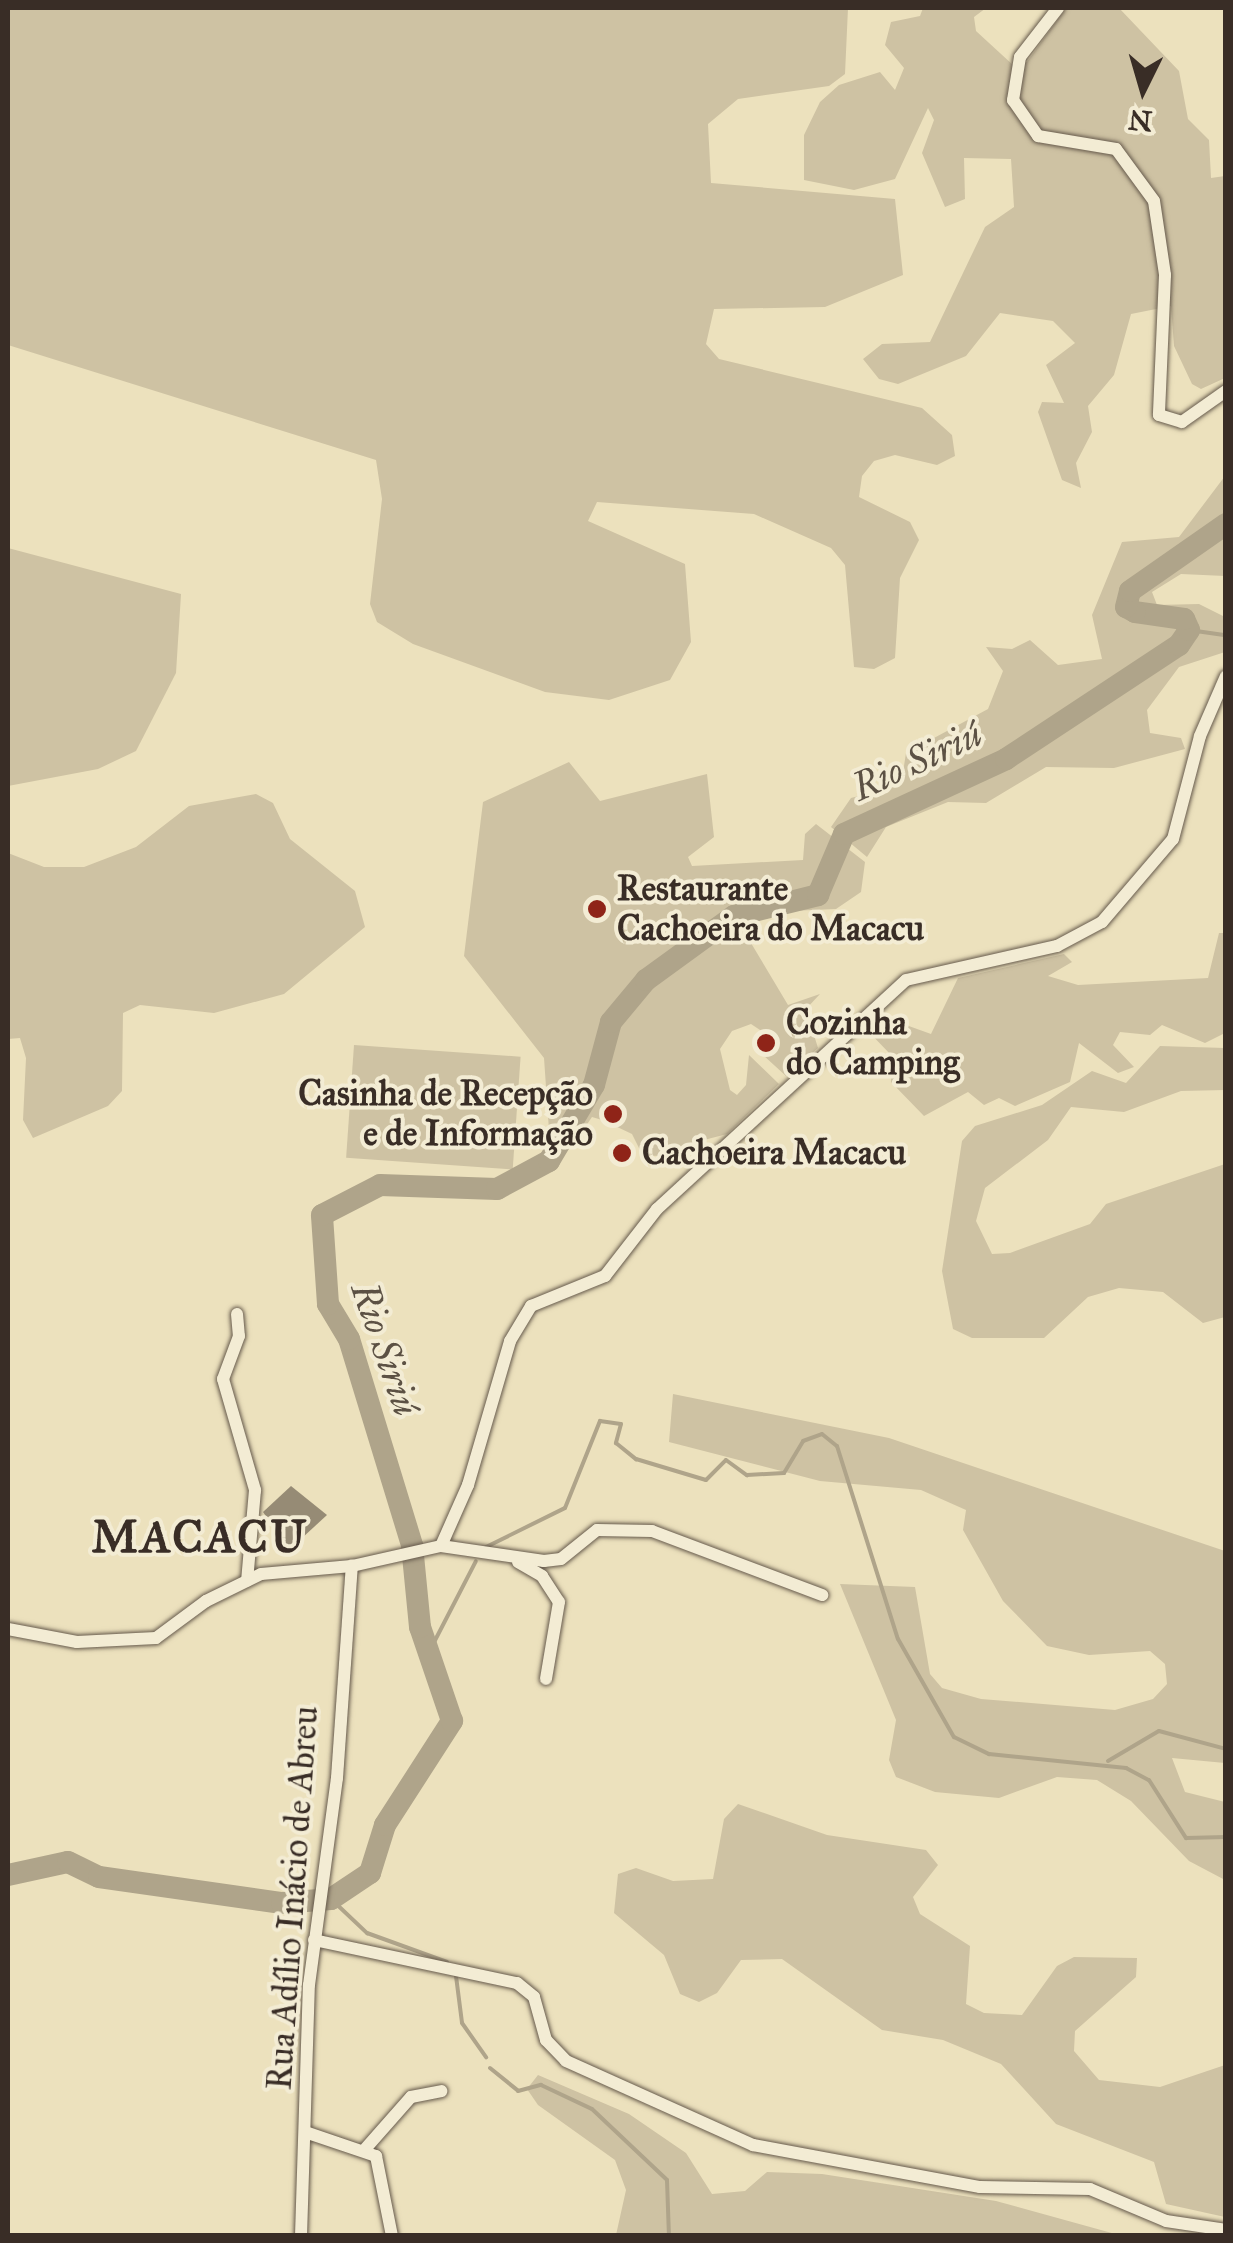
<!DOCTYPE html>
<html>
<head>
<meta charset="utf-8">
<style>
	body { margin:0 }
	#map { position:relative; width:1233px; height:2243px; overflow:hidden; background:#ece1bd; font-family:"IM FELL Great Primer",serif }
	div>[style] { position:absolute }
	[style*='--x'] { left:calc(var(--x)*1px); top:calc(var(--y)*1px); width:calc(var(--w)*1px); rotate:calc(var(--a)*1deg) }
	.green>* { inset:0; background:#cec2a3; transform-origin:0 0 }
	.stream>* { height:4px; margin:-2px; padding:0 2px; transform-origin:2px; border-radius:2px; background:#afa48a }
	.river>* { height:22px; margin:-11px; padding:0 11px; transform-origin:11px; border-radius:11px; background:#afa48a }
	.building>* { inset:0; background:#968b75 }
	.roads { filter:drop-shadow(0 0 2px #665a4c) drop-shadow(0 0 2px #665a4c) }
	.minor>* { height:12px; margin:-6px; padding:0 6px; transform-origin:6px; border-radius:6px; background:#f3ecd4 }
	.dots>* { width:28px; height:28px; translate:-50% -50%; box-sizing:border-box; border:5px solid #f3ecd4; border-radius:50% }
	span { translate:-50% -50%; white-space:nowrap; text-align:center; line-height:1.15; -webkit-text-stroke:8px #f3ecd4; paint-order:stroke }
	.poi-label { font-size:35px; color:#392d26; font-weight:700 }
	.left { translate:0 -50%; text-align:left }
	.right { translate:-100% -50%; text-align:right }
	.street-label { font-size:35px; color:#392d26 }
	.water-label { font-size:38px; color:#5c5144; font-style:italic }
	.district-label { font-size:45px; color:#392d26; font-weight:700; letter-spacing:2.5px }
	.frame { position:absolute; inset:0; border:10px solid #392d26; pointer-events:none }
	.north { position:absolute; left:1093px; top:40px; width:100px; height:100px; -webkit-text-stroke:8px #f3ecd4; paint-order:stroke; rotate:185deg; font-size:28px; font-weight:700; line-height:40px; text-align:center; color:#392d26 }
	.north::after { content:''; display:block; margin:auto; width:35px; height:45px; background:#392d26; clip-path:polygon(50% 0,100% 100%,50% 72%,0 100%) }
</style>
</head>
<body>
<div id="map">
	<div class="green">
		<i style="clip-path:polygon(8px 8px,848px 8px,845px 74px,829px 86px,738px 99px,708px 124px,711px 183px,895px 199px,903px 275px,825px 307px,714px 309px,706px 344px,719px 359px,922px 408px,952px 435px,955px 456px,937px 465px,895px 455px,874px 461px,862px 476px,859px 497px,910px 522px,919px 540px,900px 578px,895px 658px,874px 669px,854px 667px,845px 565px,831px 548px,754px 514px,597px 502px,588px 521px,685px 564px,691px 642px,670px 680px,609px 700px,545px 692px,413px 644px,377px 622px,370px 604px,382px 499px,376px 460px,8px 345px)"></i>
		<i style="clip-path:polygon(923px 8px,986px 8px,974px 17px,976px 31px,1013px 65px,1027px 62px,1066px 8px,1119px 8px,1179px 71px,1188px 119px,1209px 140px,1211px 178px,1225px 176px,1225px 378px,1201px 389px,1192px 384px,1174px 346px,1171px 306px,1131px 314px,1114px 375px,1088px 406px,1092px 432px,1076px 463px,1081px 488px,1062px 480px,1038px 412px,1042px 402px,1064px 403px,1046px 365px,1075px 343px,1053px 321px,1000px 313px,966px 356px,898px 384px,879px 379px,863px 359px,882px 344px,930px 342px,985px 227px,1014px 207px,1011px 159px,964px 158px,965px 199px,945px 207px,922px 153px,934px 120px,928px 108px,895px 179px,854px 190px,804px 180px,804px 135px,820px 102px,839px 85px,880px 72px,895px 90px,904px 68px,885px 45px,891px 22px,920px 16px)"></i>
		<i style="clip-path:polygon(1225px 476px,1225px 576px,1181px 574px,1152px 592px,1157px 605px,1199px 604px,1225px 617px,1225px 652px,1179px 667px,1147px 710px,1150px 733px,1181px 738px,1185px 749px,1114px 768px,1046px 767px,986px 803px,948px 802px,886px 827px,867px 857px,831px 827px,851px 798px,901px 785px,906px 753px,988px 709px,1003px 671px,986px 647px,1012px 649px,1030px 640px,1058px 665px,1102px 659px,1092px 615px,1122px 542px,1179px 537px)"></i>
		<i style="clip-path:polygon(8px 548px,181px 594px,176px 673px,136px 751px,98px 769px,8px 786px)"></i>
		<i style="clip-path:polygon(569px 762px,600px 801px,707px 774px,714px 837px,688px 857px,692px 866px,803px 860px,805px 834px,816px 824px,865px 862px,861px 892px,836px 909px,766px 912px,742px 928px,788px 1005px,820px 994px,806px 1009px,818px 1048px,786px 1076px,763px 1055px,774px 1044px,763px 1032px,751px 1024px,732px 1031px,720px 1049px,730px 1090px,737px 1095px,746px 1085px,749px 1055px,779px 1084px,727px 1134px,704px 1140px,698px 1155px,643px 1156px,632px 1134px,613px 1125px,620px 1114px,611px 1108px,602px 1120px,592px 1117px,575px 1142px,549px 1130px,544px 1058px,464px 956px,483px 802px)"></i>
		<i style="clip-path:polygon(256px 794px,273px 803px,290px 839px,355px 891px,365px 927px,284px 994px,214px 1013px,140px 1005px,123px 1013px,122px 1091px,108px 1106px,33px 1138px,23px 1120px,26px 1058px,20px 1038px,8px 1039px,8px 853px,44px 867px,84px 867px,136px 847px,189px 806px)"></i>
		<i style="clip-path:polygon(1219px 933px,1225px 933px,1225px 1033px,1205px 1043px,1162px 1025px,1150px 1035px,1120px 1032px,1113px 1045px,1134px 1067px,1118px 1073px,1079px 1043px,1070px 1082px,1015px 1106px,999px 1098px,984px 1105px,968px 1092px,924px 1116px,891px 1082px,892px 1056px,866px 1029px,906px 1025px,931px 1034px,958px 978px,1064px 954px,1072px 962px,1048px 976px,1078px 985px,1208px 978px)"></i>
		<i style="left:354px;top:1045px;width:167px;height:113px;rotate:4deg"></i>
		<i style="clip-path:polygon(1160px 1046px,1225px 1048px,1225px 1090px,1181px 1091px,1124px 1112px,1071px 1107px,1048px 1140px,985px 1188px,976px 1221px,992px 1254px,1010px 1253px,1090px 1224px,1106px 1204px,1225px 1164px,1225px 1317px,1203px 1323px,1163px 1292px,1119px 1288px,1088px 1297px,1044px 1338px,972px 1338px,953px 1329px,942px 1271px,962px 1141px,975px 1126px,1042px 1105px,1092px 1071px,1126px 1083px)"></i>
		<i style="clip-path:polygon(673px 1394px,889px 1438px,1225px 1551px,1225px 1763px,1172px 1758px,1185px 1792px,1225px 1802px,1225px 1880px,1189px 1861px,1131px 1801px,1097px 1780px,1057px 1777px,999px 1798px,935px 1792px,896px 1777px,889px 1760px,896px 1720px,840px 1584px,915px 1587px,930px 1674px,942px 1688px,981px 1699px,1115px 1710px,1153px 1699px,1167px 1684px,1165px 1664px,1150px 1651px,1089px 1655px,1047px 1646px,1003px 1601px,963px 1530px,966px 1510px,921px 1490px,820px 1481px,669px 1442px)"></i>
		<i style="clip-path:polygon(738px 1804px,827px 1835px,926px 1850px,938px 1865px,913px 1897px,920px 1914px,970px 1946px,966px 2004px,984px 2013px,1022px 2015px,1057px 1966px,1074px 1957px,1137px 1958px,1136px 1977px,1075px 2031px,1074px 2051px,1099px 2080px,1160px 2087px,1225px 2065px,1225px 2217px,1166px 2204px,1154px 2162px,1056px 2124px,1001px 2064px,943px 2040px,882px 2030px,782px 1959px,741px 1960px,717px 1993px,699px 2002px,680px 1994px,664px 1955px,614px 1913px,618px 1874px,636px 1868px,673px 1881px,713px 1879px,724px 1819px)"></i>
		<i style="clip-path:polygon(538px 2075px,629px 2114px,686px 2153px,712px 2194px,745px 2191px,767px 2172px,822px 2174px,996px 2201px,1119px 2235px,616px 2235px,626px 2190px,615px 2160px,538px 2105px,527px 2089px)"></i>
	</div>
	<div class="stream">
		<i style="--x:1189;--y:630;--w:37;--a:8"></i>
		<i style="--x:484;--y:1548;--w:90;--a:-26.3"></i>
		<i style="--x:565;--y:1508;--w:94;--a:-68.1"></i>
		<i style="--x:600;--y:1421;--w:21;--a:8"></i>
		<i style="--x:621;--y:1424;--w:20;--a:105"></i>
		<i style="--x:616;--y:1443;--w:26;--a:39"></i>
		<i style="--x:636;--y:1459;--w:73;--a:16.7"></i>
		<i style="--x:706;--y:1480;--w:28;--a:-45"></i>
		<i style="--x:726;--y:1460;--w:26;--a:36"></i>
		<i style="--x:747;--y:1475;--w:37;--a:-3"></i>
		<i style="--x:784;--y:1473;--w:37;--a:-59"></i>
		<i style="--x:803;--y:1441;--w:20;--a:-20"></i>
		<i style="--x:822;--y:1434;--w:19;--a:39"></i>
		<i style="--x:837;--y:1446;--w:202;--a:72.5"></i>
		<i style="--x:898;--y:1639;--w:113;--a:60.3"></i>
		<i style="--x:954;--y:1737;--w:39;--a:26"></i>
		<i style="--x:989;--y:1754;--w:138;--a:5.8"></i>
		<i style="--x:1126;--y:1768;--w:26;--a:28"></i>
		<i style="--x:1149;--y:1780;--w:69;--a:57.5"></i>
		<i style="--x:1186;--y:1838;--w:40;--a:-1.4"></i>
		<i style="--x:429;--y:1652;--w:102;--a:-62.7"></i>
		<i style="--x:1108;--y:1761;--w:59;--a:-30.5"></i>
		<i style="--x:1159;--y:1731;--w:69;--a:15"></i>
		<i style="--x:331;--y:1899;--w:50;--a:43.4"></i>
		<i style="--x:367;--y:1933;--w:85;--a:19.9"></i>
		<i style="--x:456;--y:1976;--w:47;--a:82.7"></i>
		<i style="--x:462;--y:2023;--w:42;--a:54.8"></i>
		<i style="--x:490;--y:2068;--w:36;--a:39"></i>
		<i style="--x:518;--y:2091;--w:24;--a:-15"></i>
		<i style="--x:541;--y:2085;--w:56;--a:25.2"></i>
		<i style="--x:592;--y:2109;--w:103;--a:43.4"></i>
		<i style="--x:667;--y:2180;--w:56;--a:88"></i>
	</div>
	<div class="river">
		<i style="--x:8;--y:1875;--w:61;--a:-12.2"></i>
		<i style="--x:68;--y:1862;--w:34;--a:26"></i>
		<i style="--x:99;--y:1877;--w:185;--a:8.1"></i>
		<i style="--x:282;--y:1903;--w:49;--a:-4.7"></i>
		<i style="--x:331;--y:1899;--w:47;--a:-33.7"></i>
		<i style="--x:370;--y:1873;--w:50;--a:-72.6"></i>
		<i style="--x:385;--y:1825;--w:124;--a:-57.2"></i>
		<i style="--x:452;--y:1721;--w:99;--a:-108.8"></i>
		<i style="--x:420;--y:1627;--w:82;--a:-95.6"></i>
		<i style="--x:412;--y:1545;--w:215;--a:-107"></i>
		<i style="--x:349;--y:1339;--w:41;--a:-121"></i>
		<i style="--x:328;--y:1304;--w:89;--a:-93.9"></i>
		<i style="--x:322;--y:1215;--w:65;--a:-27.3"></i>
		<i style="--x:380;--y:1185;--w:117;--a:2"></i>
		<i style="--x:497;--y:1189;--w:59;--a:-28.3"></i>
		<i style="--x:549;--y:1161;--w:88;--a:-59.4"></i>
		<i style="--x:594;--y:1085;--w:65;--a:-74.9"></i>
		<i style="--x:611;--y:1022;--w:55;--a:-50.2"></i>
		<i style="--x:646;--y:980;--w:109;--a:-36"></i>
		<i style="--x:734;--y:916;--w:87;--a:-14"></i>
		<i style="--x:818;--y:895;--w:66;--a:-66.9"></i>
		<i style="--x:844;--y:834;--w:179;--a:-24.8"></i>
		<i style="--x:1006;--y:759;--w:207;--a:-33.4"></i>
		<i style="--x:1179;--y:645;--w:18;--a:-56"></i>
		<i style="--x:1189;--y:630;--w:12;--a:-114"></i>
		<i style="--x:1184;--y:619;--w:49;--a:-171.9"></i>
		<i style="--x:1135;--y:612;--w:10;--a:-151"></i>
		<i style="--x:1126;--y:607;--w:16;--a:-76"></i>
		<i style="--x:1130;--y:591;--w:117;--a:-34.9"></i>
	</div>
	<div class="building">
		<i style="clip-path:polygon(291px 1486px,327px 1515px,289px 1550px,263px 1512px)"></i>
	</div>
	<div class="roads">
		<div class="minor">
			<i style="--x:1058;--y:8;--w:62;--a:127.8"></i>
			<i style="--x:1020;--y:57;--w:44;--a:99.2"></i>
			<i style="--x:1013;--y:100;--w:44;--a:55.2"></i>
			<i style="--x:1038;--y:136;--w:79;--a:9.5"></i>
			<i style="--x:1116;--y:149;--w:64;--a:53.8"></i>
			<i style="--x:1154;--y:201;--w:75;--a:81.5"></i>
			<i style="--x:1165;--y:275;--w:140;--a:92.5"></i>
			<i style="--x:1159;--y:415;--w:24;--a:17"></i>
			<i style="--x:1182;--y:422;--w:54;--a:-35.2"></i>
			<i style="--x:237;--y:1314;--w:22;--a:85"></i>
			<i style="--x:239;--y:1336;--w:46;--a:110.4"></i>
			<i style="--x:223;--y:1379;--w:116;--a:73.9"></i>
			<i style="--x:255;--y:1490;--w:91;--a:95"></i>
			<i style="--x:441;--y:1546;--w:104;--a:8.3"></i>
			<i style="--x:544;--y:1561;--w:17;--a:-7"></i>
			<i style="--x:561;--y:1559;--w:46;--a:-38.9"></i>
			<i style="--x:597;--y:1530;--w:55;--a:1"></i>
			<i style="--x:652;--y:1531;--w:182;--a:20.6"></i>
			<i style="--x:518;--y:1562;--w:28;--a:30"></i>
			<i style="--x:542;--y:1576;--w:31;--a:57"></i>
			<i style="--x:559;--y:1602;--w:78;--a:99.6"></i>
			<i style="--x:8;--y:1629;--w:70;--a:10.7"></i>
			<i style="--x:77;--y:1642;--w:79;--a:-2.9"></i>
			<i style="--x:156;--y:1638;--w:62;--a:-36.5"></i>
			<i style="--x:206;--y:1601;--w:61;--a:-26.1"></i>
			<i style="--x:261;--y:1574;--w:91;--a:-5"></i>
			<i style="--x:352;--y:1566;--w:91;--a:-12.7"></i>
			<i style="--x:441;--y:1546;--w:67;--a:-66.1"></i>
			<i style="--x:468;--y:1485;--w:150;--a:-73.7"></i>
			<i style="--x:510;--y:1341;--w:41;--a:-59"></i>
			<i style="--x:531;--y:1306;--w:80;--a:-22.1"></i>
			<i style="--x:605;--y:1276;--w:85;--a:-52.2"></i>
			<i style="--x:657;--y:1209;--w:338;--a:-42.6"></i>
			<i style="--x:906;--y:980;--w:155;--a:-12.7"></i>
			<i style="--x:1057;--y:946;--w:51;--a:-28.1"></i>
			<i style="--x:1102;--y:922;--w:109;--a:-49.5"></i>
			<i style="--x:1173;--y:839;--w:106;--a:-75.3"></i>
			<i style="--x:1200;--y:736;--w:65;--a:-66.6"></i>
			<i style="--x:314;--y:1940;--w:208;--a:12"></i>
			<i style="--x:517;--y:1983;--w:22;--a:39"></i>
			<i style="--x:534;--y:1997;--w:45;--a:74.4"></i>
			<i style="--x:546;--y:2040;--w:29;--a:46"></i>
			<i style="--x:566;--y:2061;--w:205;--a:24.2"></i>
			<i style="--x:753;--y:2145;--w:231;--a:10.5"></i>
			<i style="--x:980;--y:2187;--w:110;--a:1"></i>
			<i style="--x:1090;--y:2189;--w:82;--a:22.8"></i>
			<i style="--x:1166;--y:2221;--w:61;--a:8.5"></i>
			<i style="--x:308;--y:2133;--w:72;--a:18.7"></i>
			<i style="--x:376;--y:2156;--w:82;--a:78.7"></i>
			<i style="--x:366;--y:2148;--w:68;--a:-48.6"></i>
			<i style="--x:411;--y:2097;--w:31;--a:-11"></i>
			<i style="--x:301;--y:2236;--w:251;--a:-88.2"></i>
			<i style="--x:309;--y:1985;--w:209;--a:-82.3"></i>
			<i style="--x:337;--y:1778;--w:213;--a:-86"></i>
		</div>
	</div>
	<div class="dots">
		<i style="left:597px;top:909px;background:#8f2418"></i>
		<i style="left:766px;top:1043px;background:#8f2418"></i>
		<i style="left:613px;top:1114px;background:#8f2418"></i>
		<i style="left:622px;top:1153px;background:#8f2418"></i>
	</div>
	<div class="poi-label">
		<span class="left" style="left:617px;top:909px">Restaurante<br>Cachoeira do Macacu</span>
		<span class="left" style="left:786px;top:1043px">Cozinha<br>do Camping</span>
		<span class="right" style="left:593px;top:1114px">Casinha de Recepção<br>e de Informação</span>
		<span class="left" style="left:642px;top:1153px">Cachoeira Macacu</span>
	</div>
	<div class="street-label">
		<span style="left:293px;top:1898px;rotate:-86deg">Rua Adílio Inácio de Abreu</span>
	</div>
	<div class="water-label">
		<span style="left:917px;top:761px;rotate:-25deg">Rio Siriú</span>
		<span style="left:385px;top:1349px;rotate:71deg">Rio Siriú</span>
	</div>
	<div class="district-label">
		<span style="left:200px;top:1537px">MACACU</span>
	</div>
	<div class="frame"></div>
	<div class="north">N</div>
</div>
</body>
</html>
